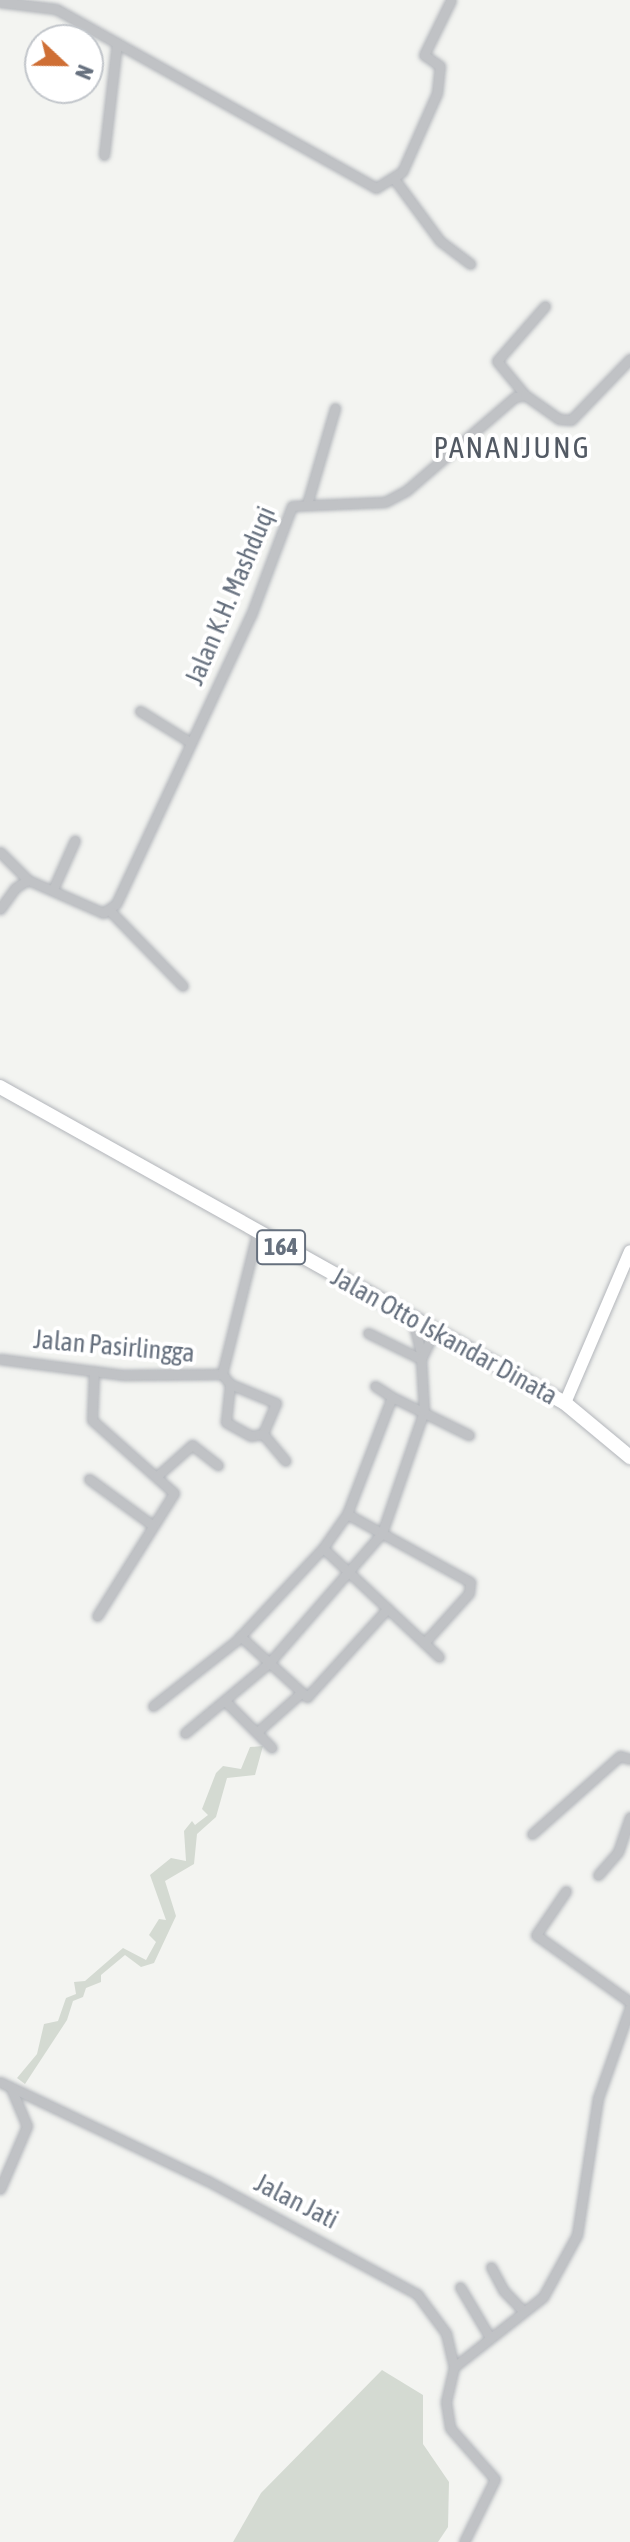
<!DOCTYPE html>
<html>
<head>
<meta charset="utf-8">
<style>
	body { margin:0 }
	#map { position:relative; width:630px; height:2542px; overflow:hidden; background:#f3f4f1; font-family:"Asap Condensed",sans-serif }
	div>[style] { position:absolute }
	[style*='--x'] { left:calc(var(--x)*1px); top:calc(var(--y)*1px); width:calc(var(--w)*1px); rotate:calc(var(--a)*1deg) }
	.green>* { inset:0; background:#d4dad2 }
	.roads { filter:drop-shadow(0 0 2px #b2b5ba) drop-shadow(0 0 2px #b2b5ba) }
	.street>* { height:9px; margin:-4.5px; padding:0 4.5px; transform-origin:4.5px; border-radius:4.5px; background:#c0c2c5 }
	.secondary>* { height:12px; margin:-6px; padding:0 6px; transform-origin:6px; border-radius:6px; background:#fff }
	.primary>* { height:14px; margin:-7px; padding:0 7px; transform-origin:7px; border-radius:7px; background:#fff }
	span { translate:-50% -50%; white-space:nowrap; text-align:center; line-height:1.15; -webkit-text-stroke:8px #fff; paint-order:stroke }
	.shield-label span { padding:2px 6px; background:#fff; border:2px solid; border-radius:6px; -webkit-text-stroke-width:0 }
	.shield-label { font-size:24px; color:#66707e; font-weight:700 }
	.street-label { font-size:26px; color:#66707e }
	.quarter-label { font-size:30px; color:#535a64; letter-spacing:2px }
	.north { position:absolute; left:24px; top:24px; width:80px; height:80px; box-sizing:border-box; background:#fff; border:2px solid #c2c6cb; border-radius:50%; rotate:112deg; font-size:22px; font-weight:700; line-height:32px; text-align:center; color:#66707e }
	.north::after { content:''; display:block; margin:auto; width:28px; height:36px; background:#cf6f35; clip-path:polygon(50% 0,100% 100%,50% 72%,0 100%) }
</style>
</head>
<body>
<div id="map">
	<div class="green">
		<i style="clip-path:polygon(263px 1746px,255px 1775px,227px 1778px,216px 1817px,197px 1834px,194px 1864px,165px 1881px,176px 1916px,154px 1963px,141px 1967px,125px 1955px,101px 1975px,101px 1982px,86px 1988px,83px 1997px,73px 2001px,67px 2020px,25px 2084px,17px 2078px,37px 2054px,44px 2024px,58px 2021px,66px 1998px,76px 1994px,74px 1982px,85px 1981px,123px 1948px,146px 1960px,156px 1942px,149px 1935px,159px 1919px,166px 1920px,150px 1875px,171px 1858px,186px 1861px,184px 1831px,192px 1821px,195px 1825px,208px 1815px,202px 1809px,216px 1773px,223px 1766px,241px 1769px,250px 1747px)"></i>
		<i style="clip-path:polygon(382px 2370px,423px 2395px,423px 2444px,449px 2482px,448px 2527px,438px 2542px,233px 2542px,261px 2493px)"></i>
	</div>
	<div class="roads">
		<div class="street">
			<i style="--x:0;--y:2;--w:56;--a:7.1"></i>
			<i style="--x:56;--y:9;--w:367;--a:29.2"></i>
			<i style="--x:376;--y:188;--w:31;--a:-32"></i>
			<i style="--x:402;--y:172;--w:86;--a:-66.1"></i>
			<i style="--x:437;--y:93;--w:27;--a:-84"></i>
			<i style="--x:440;--y:66;--w:19;--a:-145"></i>
			<i style="--x:424;--y:55;--w:61;--a:-63.9"></i>
			<i style="--x:104;--y:155;--w:113;--a:-83.4"></i>
			<i style="--x:395;--y:180;--w:76;--a:53.6"></i>
			<i style="--x:440;--y:241;--w:38;--a:37"></i>
			<i style="--x:525;--y:395;--w:44;--a:-129.5"></i>
			<i style="--x:497;--y:361;--w:73;--a:-48.9"></i>
			<i style="--x:307;--y:504;--w:100;--a:-73.7"></i>
			<i style="--x:140;--y:711;--w:59;--a:31.8"></i>
			<i style="--x:0;--y:852;--w:40;--a:45"></i>
			<i style="--x:54;--y:887;--w:51;--a:-65.9"></i>
			<i style="--x:0;--y:909;--w:26;--a:-54"></i>
			<i style="--x:15;--y:888;--w:15;--a:-32"></i>
			<i style="--x:28;--y:880;--w:82;--a:23.7"></i>
			<i style="--x:103;--y:913;--w:16;--a:-35"></i>
			<i style="--x:116;--y:904;--w:319;--a:-65"></i>
			<i style="--x:251;--y:615;--w:116;--a:-69.4"></i>
			<i style="--x:292;--y:506;--w:93;--a:-2.5"></i>
			<i style="--x:385;--y:502;--w:24;--a:-28"></i>
			<i style="--x:406;--y:491;--w:144;--a:-40.8"></i>
			<i style="--x:515;--y:397;--w:10;--a:-11"></i>
			<i style="--x:525;--y:395;--w:42;--a:35.2"></i>
			<i style="--x:559;--y:419;--w:12;--a:5"></i>
			<i style="--x:571;--y:420;--w:85;--a:-46"></i>
			<i style="--x:111;--y:912;--w:103;--a:45.8"></i>
			<i style="--x:413;--y:1321;--w:37;--a:76"></i>
			<i style="--x:368;--y:1333;--w:59;--a:26.1"></i>
			<i style="--x:0;--y:1359;--w:125;--a:7.4"></i>
			<i style="--x:124;--y:1375;--w:98;--a:-0.6"></i>
			<i style="--x:222;--y:1374;--w:144;--a:-76"></i>
			<i style="--x:94;--y:1371;--w:49;--a:92.3"></i>
			<i style="--x:92;--y:1420;--w:110;--a:41.7"></i>
			<i style="--x:174;--y:1493;--w:145;--a:122"></i>
			<i style="--x:222;--y:1374;--w:13;--a:51"></i>
			<i style="--x:230;--y:1384;--w:50;--a:22.4"></i>
			<i style="--x:276;--y:1403;--w:34;--a:113"></i>
			<i style="--x:263;--y:1434;--w:12;--a:171"></i>
			<i style="--x:251;--y:1436;--w:29;--a:-151"></i>
			<i style="--x:226;--y:1422;--w:38;--a:-84"></i>
			<i style="--x:375;--y:1386;--w:20;--a:33"></i>
			<i style="--x:263;--y:1434;--w:35;--a:50"></i>
			<i style="--x:157;--y:1476;--w:47;--a:-41.5"></i>
			<i style="--x:192;--y:1445;--w:33;--a:38"></i>
			<i style="--x:89;--y:1479;--w:78;--a:36.1"></i>
			<i style="--x:347;--y:1514;--w:141;--a:28.9"></i>
			<i style="--x:470;--y:1582;--w:11;--a:95"></i>
			<i style="--x:469;--y:1593;--w:67;--a:132"></i>
			<i style="--x:323;--y:1548;--w:159;--a:43.2"></i>
			<i style="--x:240;--y:1636;--w:91;--a:42.3"></i>
			<i style="--x:307;--y:1697;--w:120;--a:-47.7"></i>
			<i style="--x:225;--y:1701;--w:66;--a:45"></i>
			<i style="--x:153;--y:1706;--w:105;--a:-38.1"></i>
			<i style="--x:236;--y:1641;--w:127;--a:-46.9"></i>
			<i style="--x:323;--y:1548;--w:42;--a:-54.8"></i>
			<i style="--x:347;--y:1514;--w:125;--a:-69"></i>
			<i style="--x:392;--y:1397;--w:86;--a:26.3"></i>
			<i style="--x:257;--y:1732;--w:59;--a:-41.6"></i>
			<i style="--x:185;--y:1733;--w:109;--a:-39.8"></i>
			<i style="--x:269;--y:1663;--w:172;--a:-49"></i>
			<i style="--x:382;--y:1533;--w:129;--a:-71"></i>
			<i style="--x:424;--y:1411;--w:52;--a:-93.3"></i>
			<i style="--x:421;--y:1359;--w:30;--a:-64"></i>
			<i style="--x:532;--y:1834;--w:118;--a:-41.6"></i>
			<i style="--x:620;--y:1756;--w:10;--a:17"></i>
			<i style="--x:598;--y:1875;--w:30;--a:-49"></i>
			<i style="--x:618;--y:1852;--w:37;--a:-71"></i>
			<i style="--x:566;--y:1891;--w:53;--a:124.3"></i>
			<i style="--x:536;--y:1935;--w:115;--a:35.5"></i>
			<i style="--x:0;--y:2082;--w:230;--a:25.5"></i>
			<i style="--x:208;--y:2181;--w:238;--a:28.4"></i>
			<i style="--x:417;--y:2294;--w:49;--a:53.4"></i>
			<i style="--x:446;--y:2333;--w:35;--a:77"></i>
			<i style="--x:454;--y:2367;--w:36;--a:103"></i>
			<i style="--x:446;--y:2402;--w:26;--a:81"></i>
			<i style="--x:450;--y:2428;--w:68;--a:48.6"></i>
			<i style="--x:495;--y:2479;--w:70;--a:116.2"></i>
			<i style="--x:0;--y:2189;--w:69;--a:-66.8"></i>
			<i style="--x:27;--y:2126;--w:41;--a:-112.8"></i>
			<i style="--x:491;--y:2267;--w:26;--a:62"></i>
			<i style="--x:503;--y:2290;--w:29;--a:46"></i>
			<i style="--x:460;--y:2287;--w:57;--a:59.4"></i>
			<i style="--x:454;--y:2367;--w:113;--a:-38.2"></i>
			<i style="--x:543;--y:2297;--w:71;--a:-61.3"></i>
			<i style="--x:577;--y:2235;--w:139;--a:-81.3"></i>
			<i style="--x:598;--y:2098;--w:96;--a:-70.6"></i>
		</div>
		<div class="secondary">
			<i style="--x:565;--y:1403;--w:165;--a:-66.8"></i>
		</div>
		<div class="primary">
			<i style="--x:0;--y:1087;--w:647;--a:29.22"></i>
			<i style="--x:565;--y:1403;--w:85;--a:39.7"></i>
		</div>
	</div>
	<div class="shield-label">
		<span style="left:281px;top:1247px">164</span>
	</div>
	<div class="street-label">
		<span style="left:231px;top:596px;rotate:-67deg">Jalan K.H. Mashduqi</span>
		<span style="left:444px;top:1337px;rotate:29deg">Jalan Otto Iskandar Dinata</span>
		<span style="left:114px;top:1347px;rotate:5deg">Jalan Pasirlingga</span>
		<span style="left:296px;top:2202px;rotate:27deg">Jalan Jati</span>
	</div>
	<div class="quarter-label">
		<span style="left:512px;top:447px">PANANJUNG</span>
	</div>
	<div class="north">N</div>
</div>
</body>
</html>
